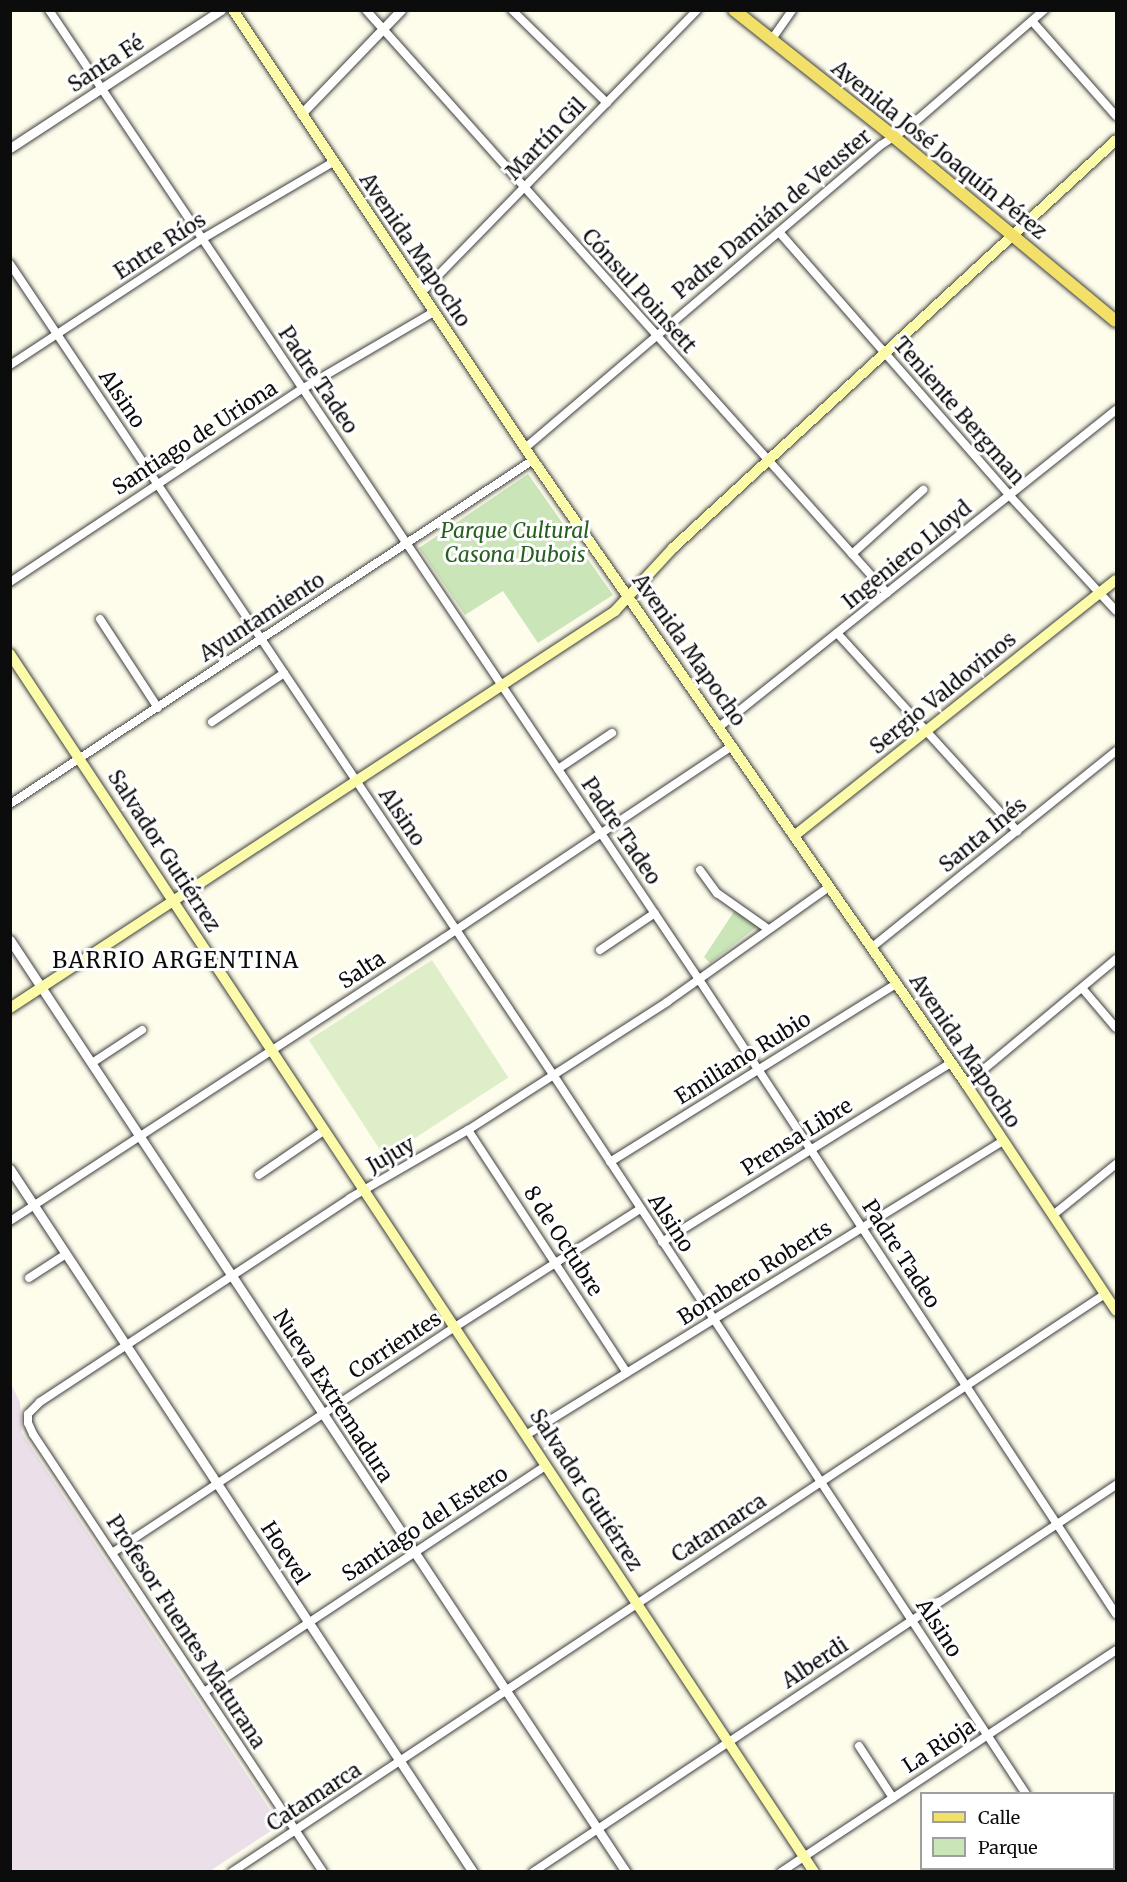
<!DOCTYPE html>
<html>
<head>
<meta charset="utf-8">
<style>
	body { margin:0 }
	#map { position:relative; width:1127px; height:1882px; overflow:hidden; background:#fefdec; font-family:Merriweather,serif }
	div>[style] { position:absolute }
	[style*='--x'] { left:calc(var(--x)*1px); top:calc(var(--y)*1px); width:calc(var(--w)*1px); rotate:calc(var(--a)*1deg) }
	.industrial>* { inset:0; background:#ebe0ea }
	.green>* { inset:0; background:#cae6b8 }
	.pitch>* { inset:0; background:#ddeec9; transform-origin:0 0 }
	.roads { filter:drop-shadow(0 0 2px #3f3f3f) drop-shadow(0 0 2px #3f3f3f) }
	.minor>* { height:8px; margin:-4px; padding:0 4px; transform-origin:4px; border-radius:4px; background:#fff }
	.tertiary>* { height:9px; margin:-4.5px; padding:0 4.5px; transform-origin:4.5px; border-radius:4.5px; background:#fff }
	.secondary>* { height:10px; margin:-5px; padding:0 5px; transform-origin:5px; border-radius:5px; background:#fbfbaa }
	.primary>* { height:12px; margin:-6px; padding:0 6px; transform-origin:6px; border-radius:6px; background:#f2e068 }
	span { translate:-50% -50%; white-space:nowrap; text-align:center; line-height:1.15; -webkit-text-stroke:6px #fff; paint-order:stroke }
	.street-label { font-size:21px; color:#0c0c0c }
	.park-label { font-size:21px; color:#266020; font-style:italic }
	.neighbourhood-label { font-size:22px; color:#0c0c0c; letter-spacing:1.5px }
	.frame { position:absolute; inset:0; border:12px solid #0c0c0c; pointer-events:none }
	.legend { position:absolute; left:920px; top:1792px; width:195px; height:78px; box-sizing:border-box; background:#fff; border:2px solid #9e9e9e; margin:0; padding:8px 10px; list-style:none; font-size:18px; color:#0c0c0c }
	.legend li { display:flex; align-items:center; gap:12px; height:30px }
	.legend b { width:30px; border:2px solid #9e9e9e }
</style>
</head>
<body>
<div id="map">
	<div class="industrial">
		<i style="clip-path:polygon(11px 1384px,20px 1402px,22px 1433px,280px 1825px,210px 1871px,11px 1871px)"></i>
	</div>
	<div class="green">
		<i style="clip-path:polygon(528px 474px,613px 595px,538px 643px,503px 591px,465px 615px,419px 548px)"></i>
		<i style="clip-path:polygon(735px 910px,758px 926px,710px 963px,704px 957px)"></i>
	</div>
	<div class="pitch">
		<i style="left:432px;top:960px;width:140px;height:147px;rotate:57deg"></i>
	</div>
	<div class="roads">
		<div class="minor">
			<i style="--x:49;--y:10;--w:1165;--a:56.16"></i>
			<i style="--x:698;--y:978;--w:761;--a:56.69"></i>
			<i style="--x:366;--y:10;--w:782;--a:48.21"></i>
			<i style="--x:512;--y:10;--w:133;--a:44.4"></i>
			<i style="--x:1032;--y:21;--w:127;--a:48.5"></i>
			<i style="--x:772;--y:39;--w:35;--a:-55"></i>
			<i style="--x:779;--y:232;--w:351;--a:48.8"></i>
			<i style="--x:1010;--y:496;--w:156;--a:47.3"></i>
			<i style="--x:10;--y:264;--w:977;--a:56.18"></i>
			<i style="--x:554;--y:1076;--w:859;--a:56.68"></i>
			<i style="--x:421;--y:293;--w:395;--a:-45.7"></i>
			<i style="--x:10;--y:365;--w:230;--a:-33.3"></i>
			<i style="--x:202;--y:239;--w:152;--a:-30.4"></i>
			<i style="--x:525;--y:448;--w:467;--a:-40.4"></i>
			<i style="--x:881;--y:145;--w:33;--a:-33"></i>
			<i style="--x:909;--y:127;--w:179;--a:-40.9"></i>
			<i style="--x:852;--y:554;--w:96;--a:-42"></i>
			<i style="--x:10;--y:582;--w:350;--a:-33.5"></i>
			<i style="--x:302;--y:389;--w:153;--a:-30.3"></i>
			<i style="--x:100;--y:619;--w:106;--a:56.9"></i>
			<i style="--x:837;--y:633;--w:268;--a:47.7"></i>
			<i style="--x:212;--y:722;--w:87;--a:-34.2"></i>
			<i style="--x:719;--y:727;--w:508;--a:-38.61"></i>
			<i style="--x:558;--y:769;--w:65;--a:-33.7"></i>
			<i style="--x:10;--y:804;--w:626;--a:-33.33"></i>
			<i style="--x:700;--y:870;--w:29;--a:54"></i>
			<i style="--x:717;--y:893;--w:62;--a:35.2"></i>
			<i style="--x:871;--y:948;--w:314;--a:-38.8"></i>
			<i style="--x:600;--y:950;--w:66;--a:-33.9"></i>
			<i style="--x:1082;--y:988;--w:52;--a:49.6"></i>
			<i style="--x:92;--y:1063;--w:60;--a:-33.4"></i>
			<i style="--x:966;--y:1084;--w:195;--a:-39.8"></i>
			<i style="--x:468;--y:1130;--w:290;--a:56.8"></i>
			<i style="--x:610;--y:1162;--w:337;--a:-31.9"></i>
			<i style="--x:259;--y:1175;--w:80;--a:-34.3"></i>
			<i style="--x:1053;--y:1215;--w:81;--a:-39"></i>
			<i style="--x:10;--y:1221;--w:518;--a:-33.11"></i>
			<i style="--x:444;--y:938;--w:346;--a:-33.7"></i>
			<i style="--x:662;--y:1242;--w:340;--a:-31.8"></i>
			<i style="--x:29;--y:1278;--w:44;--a:-33"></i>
			<i style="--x:526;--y:1435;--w:560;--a:-31.65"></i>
			<i style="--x:112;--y:1553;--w:411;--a:-33.4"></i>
			<i style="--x:455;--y:1327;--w:219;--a:-32.5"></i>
			<i style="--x:204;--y:1692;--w:410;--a:-33.5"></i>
			<i style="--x:859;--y:1746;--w:62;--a:56.8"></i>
			<i style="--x:1075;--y:1868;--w:4;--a:63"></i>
			<i style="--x:232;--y:1872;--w:1047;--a:-33.51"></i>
			<i style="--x:323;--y:1872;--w:525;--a:-123.51"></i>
			<i style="--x:33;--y:1434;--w:12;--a:-114"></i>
			<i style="--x:28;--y:1423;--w:9;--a:-90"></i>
			<i style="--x:28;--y:1414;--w:17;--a:-45"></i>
			<i style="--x:40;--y:1402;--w:371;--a:-33.3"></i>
			<i style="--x:350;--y:1198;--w:136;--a:-30"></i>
			<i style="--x:468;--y:1130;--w:237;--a:-32.7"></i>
			<i style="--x:667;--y:1002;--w:199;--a:-35.4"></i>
			<i style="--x:533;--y:1872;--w:700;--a:-33.58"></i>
			<i style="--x:781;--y:1872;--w:402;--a:-33.5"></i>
		</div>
		<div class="tertiary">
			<i style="--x:301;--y:114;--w:144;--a:-46.1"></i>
			<i style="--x:10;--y:148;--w:252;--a:-33.2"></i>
			<i style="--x:10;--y:940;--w:1117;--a:56.54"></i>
			<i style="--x:10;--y:1169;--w:842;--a:56.63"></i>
			<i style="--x:1114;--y:1820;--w:4;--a:-56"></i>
			<i style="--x:1046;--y:1872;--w:6;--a:-45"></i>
		</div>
		<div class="secondary">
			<i style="--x:233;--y:10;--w:541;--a:56.31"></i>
			<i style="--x:533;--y:460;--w:760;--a:55.24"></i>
			<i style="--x:966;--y:1084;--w:272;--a:56.5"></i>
			<i style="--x:10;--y:654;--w:1459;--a:56.57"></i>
			<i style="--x:794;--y:836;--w:411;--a:-38.5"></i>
			<i style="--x:10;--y:1008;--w:724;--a:-33.27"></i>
			<i style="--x:615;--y:611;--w:86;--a:-47.4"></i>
			<i style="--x:673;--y:548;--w:602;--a:-42.64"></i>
		</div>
		<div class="primary">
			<i style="--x:734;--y:10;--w:204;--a:38.4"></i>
			<i style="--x:894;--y:137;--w:288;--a:39.7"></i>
		</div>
	</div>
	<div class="street-label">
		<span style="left:106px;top:64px;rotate:-33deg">Santa Fé</span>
		<span style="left:546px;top:139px;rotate:-46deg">Martín Gil</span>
		<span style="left:939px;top:150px;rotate:39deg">Avenida José Joaquín Pérez</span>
		<span style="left:772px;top:214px;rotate:-40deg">Padre Damián de Veuster</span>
		<span style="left:160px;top:246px;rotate:-33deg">Entre Ríos</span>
		<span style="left:415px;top:250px;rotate:56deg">Avenida Mapocho</span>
		<span style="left:639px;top:291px;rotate:48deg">Cónsul Poinsett</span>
		<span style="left:318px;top:380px;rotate:56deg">Padre Tadeo</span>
		<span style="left:122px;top:399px;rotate:56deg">Alsino</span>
		<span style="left:959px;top:411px;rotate:49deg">Teniente Bergman</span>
		<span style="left:195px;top:438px;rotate:-33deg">Santiago de Uriona</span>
		<span style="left:907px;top:555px;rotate:-39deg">Ingeniero Lloyd</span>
		<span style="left:262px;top:617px;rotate:-33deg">Ayuntamiento</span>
		<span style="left:689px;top:650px;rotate:55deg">Avenida Mapocho</span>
		<span style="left:943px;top:693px;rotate:-39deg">Sergio Valdovinos</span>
		<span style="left:402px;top:817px;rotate:56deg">Alsino</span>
		<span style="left:621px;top:831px;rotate:56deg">Padre Tadeo</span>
		<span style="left:983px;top:835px;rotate:-39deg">Santa Inés</span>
		<span style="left:164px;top:851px;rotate:57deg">Salvador Gutiérrez</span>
		<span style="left:362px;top:970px;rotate:-33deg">Salta</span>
		<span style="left:965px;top:1051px;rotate:56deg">Avenida Mapocho</span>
		<span style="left:743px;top:1058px;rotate:-32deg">Emiliano Rubio</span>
		<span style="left:797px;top:1137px;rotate:-32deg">Prensa Libre</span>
		<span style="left:391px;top:1155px;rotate:-30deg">Jujuy</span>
		<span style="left:671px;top:1223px;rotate:57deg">Alsino</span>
		<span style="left:563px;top:1241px;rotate:57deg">8 de Octubre</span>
		<span style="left:901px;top:1254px;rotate:57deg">Padre Tadeo</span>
		<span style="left:755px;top:1273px;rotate:-32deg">Bombero Roberts</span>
		<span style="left:395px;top:1345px;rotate:-33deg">Corrientes</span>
		<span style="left:333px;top:1396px;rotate:57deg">Nueva Extremadura</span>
		<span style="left:586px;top:1490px;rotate:57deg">Salvador Gutiérrez</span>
		<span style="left:425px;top:1524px;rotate:-33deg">Santiago del Estero</span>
		<span style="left:719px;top:1528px;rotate:-33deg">Catamarca</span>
		<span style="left:285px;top:1553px;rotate:57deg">Hoevel</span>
		<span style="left:939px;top:1628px;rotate:57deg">Alsino</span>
		<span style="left:186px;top:1632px;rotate:57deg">Profesor Fuentes Maturana</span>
		<span style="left:815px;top:1663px;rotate:-33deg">Alberdi</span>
		<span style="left:939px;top:1746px;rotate:-33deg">La Rioja</span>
		<span style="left:314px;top:1797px;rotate:-33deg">Catamarca</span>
	</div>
	<div class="park-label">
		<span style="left:515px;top:543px">Parque Cultural<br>Casona Dubois</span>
	</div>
	<div class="neighbourhood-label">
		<span style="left:176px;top:961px">BARRIO ARGENTINA</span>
	</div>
	<div class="frame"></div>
	<ul class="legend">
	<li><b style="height:8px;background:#f2e068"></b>Calle</li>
	<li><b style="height:16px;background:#cae6b8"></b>Parque</li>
	</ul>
</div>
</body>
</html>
